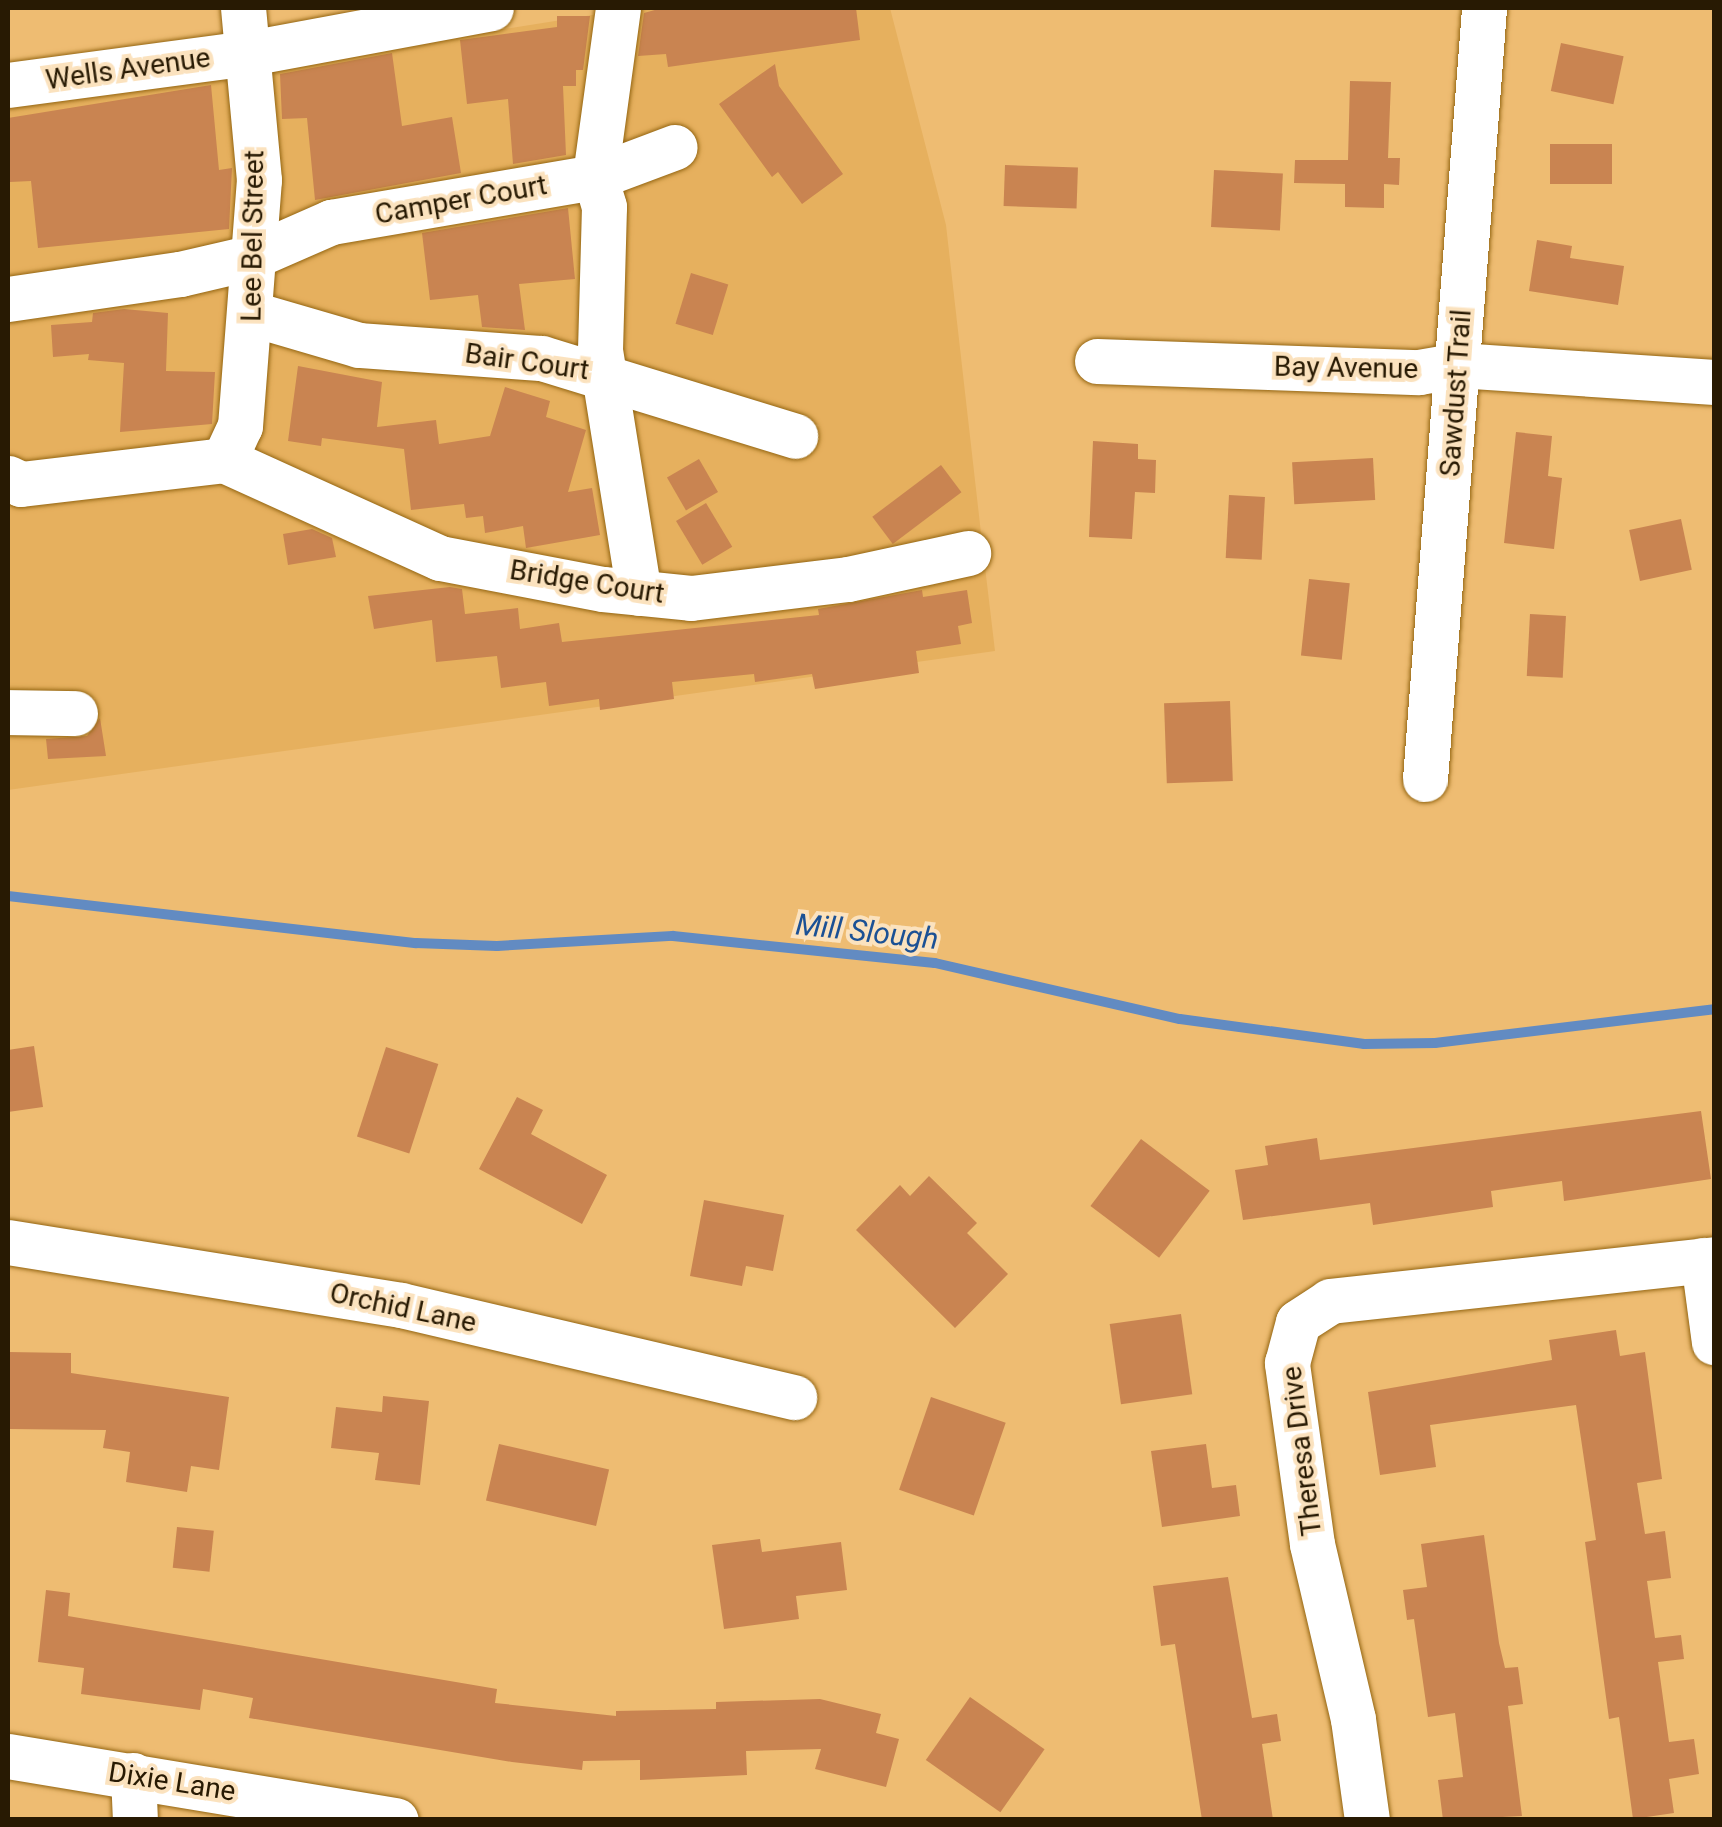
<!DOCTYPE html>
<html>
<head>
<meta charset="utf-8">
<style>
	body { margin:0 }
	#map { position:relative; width:1722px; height:1827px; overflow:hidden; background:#eebc72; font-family:Roboto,sans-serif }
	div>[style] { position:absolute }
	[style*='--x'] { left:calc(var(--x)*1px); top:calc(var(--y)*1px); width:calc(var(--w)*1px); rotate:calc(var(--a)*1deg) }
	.built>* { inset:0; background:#e6b05e }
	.stream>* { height:10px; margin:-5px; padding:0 5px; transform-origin:5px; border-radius:5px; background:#628bc2 }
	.building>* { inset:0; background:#c98451; transform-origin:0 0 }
	.roads { filter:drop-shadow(0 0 2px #946612) drop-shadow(0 0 2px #946612) }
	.minor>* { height:45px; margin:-22.5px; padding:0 22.5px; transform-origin:22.5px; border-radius:22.5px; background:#fff }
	span { translate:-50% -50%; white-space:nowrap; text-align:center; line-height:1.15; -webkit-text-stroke:8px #fbe2be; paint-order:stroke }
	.street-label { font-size:28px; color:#281a03 }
	.water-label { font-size:30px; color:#1b5195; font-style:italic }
	.frame { position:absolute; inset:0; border:10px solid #281a03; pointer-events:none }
</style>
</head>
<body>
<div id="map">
	<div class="built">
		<i style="clip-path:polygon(890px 8px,946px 225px,981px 533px,845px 562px,692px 581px,656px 578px,629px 404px,806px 456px,819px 425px,622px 362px,617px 186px,699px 156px,685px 125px,619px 150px,637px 9px)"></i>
		<i style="clip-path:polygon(599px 14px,579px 163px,272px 230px,270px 66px)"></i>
		<i style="clip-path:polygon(231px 73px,240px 180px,232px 245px,8px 282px,8px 102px)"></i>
		<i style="clip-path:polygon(581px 196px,581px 350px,363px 328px,271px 301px,271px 270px,337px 238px)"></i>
		<i style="clip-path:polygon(232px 280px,221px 422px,210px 446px,26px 467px,8px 458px,8px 315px)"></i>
		<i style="clip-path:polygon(269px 336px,588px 387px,618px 573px,447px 542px,248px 452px)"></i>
		<i style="clip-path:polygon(220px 478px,599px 605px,985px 567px,995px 651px,8px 790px,8px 728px,93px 731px,95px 698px,8px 695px,8px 497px)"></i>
	</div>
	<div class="stream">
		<i style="--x:8;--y:896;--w:411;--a:6.6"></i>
		<i style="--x:416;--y:943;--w:81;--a:2.1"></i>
		<i style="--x:497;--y:946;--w:176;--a:-3.3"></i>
		<i style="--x:673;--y:936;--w:263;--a:5.9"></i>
		<i style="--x:935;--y:963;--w:251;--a:12.9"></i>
		<i style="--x:1180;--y:1019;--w:186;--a:7.7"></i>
		<i style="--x:1364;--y:1044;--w:71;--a:-0.8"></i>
		<i style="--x:1435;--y:1043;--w:281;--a:-6.9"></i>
	</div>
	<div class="building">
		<i style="clip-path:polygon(662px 8px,856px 8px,860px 40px,668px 67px,666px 54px,638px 56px,644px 13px)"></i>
		<i style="clip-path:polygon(557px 16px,590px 16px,583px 70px,576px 70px,576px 86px,563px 86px,566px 155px,513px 164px,508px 99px,467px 104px,460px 40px,557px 27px)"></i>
		<i style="left:1561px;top:43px;width:64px;height:49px;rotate:12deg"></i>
		<i style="clip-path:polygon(392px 53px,402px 126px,452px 117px,461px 173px,315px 200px,307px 118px,282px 119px,280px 74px)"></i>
		<i style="clip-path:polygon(775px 64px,779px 86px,843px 174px,802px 204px,778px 172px,772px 177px,719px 104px)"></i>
		<i style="clip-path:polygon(1350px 81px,1391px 82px,1388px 158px,1400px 158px,1399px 185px,1384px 184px,1384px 208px,1345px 207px,1345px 184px,1294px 183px,1295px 160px,1348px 160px)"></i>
		<i style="clip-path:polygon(211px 85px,219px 170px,232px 168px,229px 229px,38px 248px,31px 181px,10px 182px,8px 118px)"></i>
		<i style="left:1550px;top:144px;width:62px;height:40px"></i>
		<i style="left:1005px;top:165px;width:73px;height:41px;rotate:2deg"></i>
		<i style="left:1214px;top:170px;width:69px;height:57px;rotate:3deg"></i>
		<i style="clip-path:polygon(568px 208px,575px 279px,519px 284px,525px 330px,482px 327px,478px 295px,430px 300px,422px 233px)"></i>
		<i style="clip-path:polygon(1537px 240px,1572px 246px,1570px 258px,1624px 266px,1618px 305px,1529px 291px)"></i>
		<i style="left:691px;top:273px;width:39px;height:53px;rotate:17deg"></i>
		<i style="clip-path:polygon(124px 309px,168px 313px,166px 371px,215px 372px,212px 424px,120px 432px,124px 363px,88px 360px,89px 354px,53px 357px,51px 325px,92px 322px,93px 313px)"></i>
		<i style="clip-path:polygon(298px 366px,382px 382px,377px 427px,436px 420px,439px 444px,490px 436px,505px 387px,550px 401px,546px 417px,586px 430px,568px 492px,592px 488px,600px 535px,526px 548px,523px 526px,485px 533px,483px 516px,466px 518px,464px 504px,411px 510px,404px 449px,322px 438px,321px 446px,288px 441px)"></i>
		<i style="clip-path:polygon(1516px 432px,1552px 436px,1548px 476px,1562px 478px,1554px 549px,1504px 543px)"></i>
		<i style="clip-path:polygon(1093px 441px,1138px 444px,1138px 459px,1156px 460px,1155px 493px,1135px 492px,1132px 539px,1089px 537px)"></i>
		<i style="left:1373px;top:458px;width:42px;height:81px;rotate:87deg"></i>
		<i style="left:699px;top:459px;width:38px;height:37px;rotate:60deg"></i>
		<i style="left:941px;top:465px;width:34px;height:86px;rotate:53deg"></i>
		<i style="left:1229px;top:495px;width:36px;height:63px;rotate:3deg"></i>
		<i style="left:706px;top:503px;width:51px;height:35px;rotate:59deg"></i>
		<i style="left:1681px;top:519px;width:52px;height:53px;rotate:78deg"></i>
		<i style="clip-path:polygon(312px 529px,332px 538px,336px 557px,288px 565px,283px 534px)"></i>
		<i style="left:1309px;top:579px;width:41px;height:77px;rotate:6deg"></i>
		<i style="clip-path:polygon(450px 587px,462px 589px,465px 614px,518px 608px,520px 629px,559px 623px,562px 642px,819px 615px,818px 609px,922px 590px,923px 597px,967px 590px,972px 623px,958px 626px,961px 644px,916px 651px,919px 673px,815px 689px,812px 674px,755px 682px,754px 674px,672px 682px,674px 699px,600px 710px,599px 699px,549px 706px,546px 682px,501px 688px,497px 656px,436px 662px,432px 620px,374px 629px,368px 596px)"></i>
		<i style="left:1530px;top:614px;width:36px;height:62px;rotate:3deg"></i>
		<i style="left:1230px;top:701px;width:80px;height:66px;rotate:88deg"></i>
		<i style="clip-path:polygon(100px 718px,106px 756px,48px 759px,46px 739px,87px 736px)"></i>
		<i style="clip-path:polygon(34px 1046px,43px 1107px,8px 1112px,8px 1050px)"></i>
		<i style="left:386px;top:1047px;width:55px;height:94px;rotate:18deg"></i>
		<i style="clip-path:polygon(517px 1097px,543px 1110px,531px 1134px,607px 1175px,582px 1224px,479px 1169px)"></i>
		<i style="clip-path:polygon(1701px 1111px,1711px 1179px,1564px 1201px,1562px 1181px,1491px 1191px,1493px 1207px,1373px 1225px,1370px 1203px,1243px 1220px,1235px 1170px,1268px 1165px,1265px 1146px,1317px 1138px,1320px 1160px)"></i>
		<i style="left:1141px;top:1139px;width:86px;height:84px;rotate:37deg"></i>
		<i style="clip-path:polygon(929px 1176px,977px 1223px,967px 1233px,1008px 1274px,955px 1328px,856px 1230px,900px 1185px,910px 1196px)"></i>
		<i style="clip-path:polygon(704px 1200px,784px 1215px,773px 1271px,746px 1266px,742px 1286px,690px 1276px)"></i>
		<i style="left:1181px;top:1314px;width:81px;height:72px;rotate:82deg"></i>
		<i style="clip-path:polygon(1616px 1330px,1620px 1356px,1645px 1352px,1662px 1479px,1637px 1483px,1645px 1534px,1665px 1531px,1671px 1578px,1647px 1581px,1655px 1638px,1681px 1635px,1684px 1659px,1658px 1662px,1669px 1742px,1694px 1739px,1699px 1774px,1669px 1779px,1674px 1813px,1633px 1819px,1619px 1717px,1609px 1719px,1599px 1646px,1585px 1542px,1596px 1540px,1576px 1405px,1430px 1425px,1436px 1467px,1380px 1475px,1368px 1392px,1552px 1360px,1549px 1340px)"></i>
		<i style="clip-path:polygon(8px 1352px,71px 1353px,71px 1373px,229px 1397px,219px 1470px,191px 1466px,187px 1492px,126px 1482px,130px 1452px,103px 1448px,106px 1430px,8px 1429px)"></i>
		<i style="clip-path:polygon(383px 1396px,429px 1401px,420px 1485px,375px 1480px,379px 1453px,331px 1448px,336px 1407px,382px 1412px)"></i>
		<i style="left:931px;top:1397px;width:79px;height:98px;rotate:19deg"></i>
		<i style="left:499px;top:1444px;width:113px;height:58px;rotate:13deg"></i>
		<i style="clip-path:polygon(1206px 1444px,1212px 1488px,1236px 1485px,1240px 1516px,1162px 1527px,1151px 1451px)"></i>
		<i style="left:177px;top:1527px;width:37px;height:41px;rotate:6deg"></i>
		<i style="clip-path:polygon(1484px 1535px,1499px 1643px,1505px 1668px,1518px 1667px,1523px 1704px,1508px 1706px,1522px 1816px,1443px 1820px,1438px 1780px,1463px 1777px,1455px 1713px,1428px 1717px,1414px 1619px,1407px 1620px,1403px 1590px,1427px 1587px,1421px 1544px)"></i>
		<i style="clip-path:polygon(760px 1539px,762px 1552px,841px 1542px,847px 1590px,796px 1596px,799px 1619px,724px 1629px,712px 1545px)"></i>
		<i style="clip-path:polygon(1228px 1577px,1252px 1718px,1277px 1714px,1281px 1741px,1262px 1744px,1273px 1820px,1202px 1820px,1175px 1644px,1161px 1646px,1153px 1586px)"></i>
		<i style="clip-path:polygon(46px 1590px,70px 1593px,68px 1616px,497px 1689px,495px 1703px,616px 1716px,616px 1711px,716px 1709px,716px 1702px,820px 1699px,881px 1714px,876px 1733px,899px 1739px,886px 1787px,815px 1769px,821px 1749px,746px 1751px,747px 1775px,640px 1780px,640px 1760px,583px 1761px,582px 1770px,512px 1762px,249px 1718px,253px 1698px,203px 1689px,200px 1710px,81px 1694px,84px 1668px,38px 1662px)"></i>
		<i style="left:970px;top:1697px;width:91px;height:77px;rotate:35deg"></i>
	</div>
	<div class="roads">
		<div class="minor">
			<i style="--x:618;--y:8;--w:171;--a:97.8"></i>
			<i style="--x:595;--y:177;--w:31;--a:73"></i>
			<i style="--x:604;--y:207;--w:143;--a:91.6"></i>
			<i style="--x:600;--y:350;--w:246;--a:80.9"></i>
			<i style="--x:8;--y:85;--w:243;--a:-7.6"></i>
			<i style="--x:249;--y:53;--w:246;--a:-10.5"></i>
			<i style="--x:8;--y:299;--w:174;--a:-8.3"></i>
			<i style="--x:180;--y:274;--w:71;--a:-13.1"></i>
			<i style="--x:249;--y:258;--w:90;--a:-23.7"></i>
			<i style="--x:331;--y:222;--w:268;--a:-9.7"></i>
			<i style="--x:595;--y:177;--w:85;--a:-20.6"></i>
			<i style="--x:253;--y:314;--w:110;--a:16.3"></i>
			<i style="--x:359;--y:345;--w:183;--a:4.1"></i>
			<i style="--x:542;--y:358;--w:265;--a:17.1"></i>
			<i style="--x:1097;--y:361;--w:322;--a:2"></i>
			<i style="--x:1419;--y:372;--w:40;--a:-10"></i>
			<i style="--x:1458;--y:365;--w:257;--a:3.8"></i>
			<i style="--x:224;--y:460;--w:237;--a:24.4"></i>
			<i style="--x:440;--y:558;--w:166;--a:10.8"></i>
			<i style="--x:603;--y:589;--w:88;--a:5.8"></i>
			<i style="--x:691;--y:598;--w:158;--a:-6.9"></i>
			<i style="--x:848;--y:579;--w:123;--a:-12.2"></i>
			<i style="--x:224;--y:460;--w:38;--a:-65"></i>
			<i style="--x:240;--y:426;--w:247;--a:-85.6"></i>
			<i style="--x:259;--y:180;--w:173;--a:-95.3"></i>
			<i style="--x:8;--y:478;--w:14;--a:25"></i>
			<i style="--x:21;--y:484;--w:204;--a:-6.7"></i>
			<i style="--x:8;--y:712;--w:67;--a:0.9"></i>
			<i style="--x:1425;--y:779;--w:773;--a:-85.62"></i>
			<i style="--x:8;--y:1242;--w:398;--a:9.1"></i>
			<i style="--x:401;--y:1305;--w:404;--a:13.2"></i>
			<i style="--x:1703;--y:1260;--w:83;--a:82.4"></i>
			<i style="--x:8;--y:1756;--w:393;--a:9.4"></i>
			<i style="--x:133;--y:1775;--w:45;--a:87.5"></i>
			<i style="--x:1367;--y:1820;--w:102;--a:-97.9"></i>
			<i style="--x:1353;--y:1719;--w:180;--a:-103.2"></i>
			<i style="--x:1312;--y:1544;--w:183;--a:-97.9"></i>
			<i style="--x:1287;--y:1363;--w:42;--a:-75"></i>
			<i style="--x:1298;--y:1322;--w:38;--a:-33"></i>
			<i style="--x:1330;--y:1301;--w:386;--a:-6.2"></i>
		</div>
	</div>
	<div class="street-label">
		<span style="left:128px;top:69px;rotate:-8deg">Wells Avenue</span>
		<span style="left:461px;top:200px;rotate:-10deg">Camper Court</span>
		<span style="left:253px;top:236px;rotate:-89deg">Lee Bel Street</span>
		<span style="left:527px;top:362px;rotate:8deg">Bair Court</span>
		<span style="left:1346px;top:368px;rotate:1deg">Bay Avenue</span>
		<span style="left:1456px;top:393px;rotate:-86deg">Sawdust Trail</span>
		<span style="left:587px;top:582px;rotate:9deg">Bridge Court</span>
		<span style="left:403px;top:1308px;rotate:12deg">Orchid Lane</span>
		<span style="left:1302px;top:1451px;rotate:-97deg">Theresa Drive</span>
		<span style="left:172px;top:1782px;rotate:9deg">Dixie Lane</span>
	</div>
	<div class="water-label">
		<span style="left:867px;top:932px;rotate:6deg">Mill Slough</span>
	</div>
	<div class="frame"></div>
</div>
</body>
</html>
